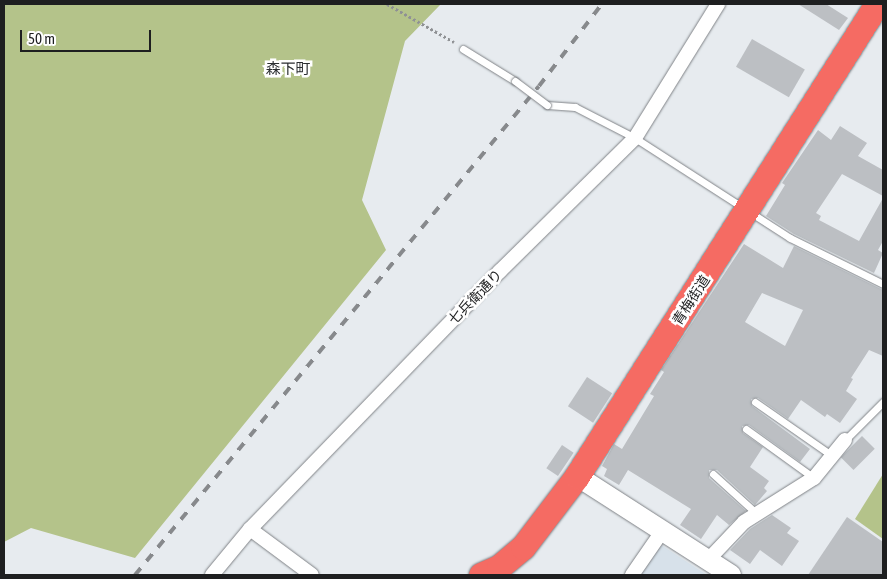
<!DOCTYPE html>
<html>
<head>
<meta charset="utf-8">
<style>
	body { margin:0 }
	#map { position:relative; width:887px; height:579px; overflow:hidden; background:#e7ebef; font-family:"Asap Condensed","Noto Sans JP",sans-serif }
	div>[style] { position:absolute }
	[style*='--x'] { left:calc(var(--x)*1px); top:calc(var(--y)*1px); width:calc(var(--w)*1px); rotate:calc(var(--a)*1deg) }
	.built>* { inset:0; background:#d7e1ea }
	.green>* { inset:0; background:#b4c38a }
	.building>* { inset:0; background:#bcbfc3; transform-origin:0 0 }
	.path>* { height:3px; margin-top:-1.5px; transform-origin:0; background:repeating-linear-gradient(90deg,#8f9194 0 2.5px,transparent 0 5px) }
	.roads { filter:drop-shadow(0 0 1px #7f8286) drop-shadow(0 0 1px #7f8286) }
	.lane>* { height:7px; margin:-3.5px; padding:0 3.5px; transform-origin:3.5px; border-radius:3.5px; background:#fff }
	.street>* { height:14px; margin:-7px; padding:0 7px; transform-origin:7px; border-radius:7px; background:#fff }
	.secondary>* { height:20px; margin:-10px; padding:0 10px; transform-origin:10px; border-radius:10px; background:#fff }
	.highway>* { height:25px; margin:-12.5px; padding:0 12.5px; transform-origin:12.5px; border-radius:12.5px; background:#f56b63 }
	.rail>* { height:4px; margin-top:-2px; transform-origin:0; background:repeating-linear-gradient(90deg,#87898c 0 9px,transparent 0 18px) }
	.bridges { filter:drop-shadow(0 0 1px #7f8286) drop-shadow(0 0 1px #7f8286) }
	.lane-bridge>* { height:7px; margin:-3.5px; padding:0 3.5px; transform-origin:3.5px; border-radius:3.5px; background:#fff }
	span { translate:-50% -50%; white-space:nowrap; text-align:center; line-height:1.15; -webkit-text-stroke:5px #fff; paint-order:stroke }
	.street-label { font-size:14px; color:#1e1f20 }
	.neighbourhood-label { font-size:15px; color:#2a2d30 }
	.frame { position:absolute; inset:0; border:5px solid #1e1f20; pointer-events:none }
	.scale { position:absolute; left:20px; top:30px; width:131px; height:22px; box-sizing:border-box; border:2px solid #1e1f20; border-top:0; padding-left:6px; font-size:15px; line-height:18px; white-space:nowrap; color:#1e1f20; -webkit-text-stroke:4px #fff; paint-order:stroke }
</style>
</head>
<body>
<div id="map">
	<div class="built">
		<i style="clip-path:polygon(661px 545px,707px 575px,639px 575px)"></i>
	</div>
	<div class="green">
		<i style="clip-path:polygon(4px 4px,441px 4px,405px 41px,362px 200px,386px 250px,135px 558px,31px 528px,4px 542px)"></i>
		<i style="clip-path:polygon(883px 474px,883px 539px,855px 519px)"></i>
	</div>
	<div class="building">
		<i style="clip-path:polygon(798px 4px,826px 4px,848px 18px,839px 30px)"></i>
		<i style="left:752px;top:39px;width:61px;height:32px;rotate:30deg"></i>
		<i style="clip-path:polygon(840px 126px,867px 143px,858px 156px,883px 170px,883px 196px,842px 174px,816px 213px,821px 216px,819px 220px,859px 241px,883px 198px,883px 241px,878px 250px,883px 253px,874px 273px,794px 234px,766px 216px,785px 185px,782px 183px,818px 130px,831px 140px)"></i>
		<i style="clip-path:polygon(evenodd,744px 244px,783px 268px,794px 246px,883px 290px,883px 356px,869px 350px,851px 378px,853px 379px,846px 391px,857px 399px,840px 423px,827px 414px,825px 417px,801px 400px,788px 419px,758px 398px,751px 399px,752px 406px,810px 449px,800px 462px,749px 425px,742px 426px,743px 433px,763px 447px,750px 467px,769px 481px,764px 488px,767px 491px,755px 505px,717px 470px,709px 470px,709px 478px,746px 511px,729px 525px,717px 515px,701px 539px,680px 525px,691px 509px,628px 470px,619px 485px,604px 476px,607px 469px,602px 466px,614px 444px,622px 449px,654px 396px,650px 394px,664px 372px,661px 370px,744px 244px,762px 293px,803px 310px,785px 346px,745px 322px,762px 293px)"></i>
		<i style="left:587px;top:377px;width:30px;height:35px;rotate:33deg"></i>
		<i style="left:862px;top:436px;width:18px;height:30px;rotate:45deg"></i>
		<i style="left:562px;top:445px;width:14px;height:28px;rotate:34deg"></i>
		<i style="clip-path:polygon(772px 515px,791px 528px,787px 533px,799px 541px,782px 566px,760px 550px,750px 564px,730px 550px,750px 529px)"></i>
		<i style="clip-path:polygon(847px 517px,883px 542px,883px 575px,808px 575px)"></i>
	</div>
	<div class="path">
		<i style="--x:387;--y:4;--w:77;--a:29.6"></i>
	</div>
	<div class="roads">
		<div class="lane">
			<i style="--x:463;--y:49;--w:61;--a:31.6"></i>
			<i style="--x:547;--y:105;--w:28;--a:4"></i>
			<i style="--x:575;--y:107;--w:68;--a:27.3"></i>
			<i style="--x:635;--y:138;--w:184;--a:32.8"></i>
			<i style="--x:790;--y:238;--w:104;--a:26.3"></i>
			<i style="--x:755;--y:402;--w:93;--a:34.9"></i>
			<i style="--x:746;--y:429;--w:84;--a:35.8"></i>
			<i style="--x:845;--y:440;--w:54;--a:-45"></i>
			<i style="--x:713;--y:474;--w:59;--a:42.3"></i>
		</div>
		<div class="street">
			<i style="--x:250;--y:529;--w:77;--a:36.6"></i>
			<i style="--x:708;--y:560;--w:52;--a:-46.5"></i>
			<i style="--x:744;--y:522;--w:83;--a:-32.2"></i>
			<i style="--x:814;--y:478;--w:49;--a:-50.8"></i>
			<i style="--x:212;--y:575;--w:60;--a:-50.4"></i>
			<i style="--x:250;--y:529;--w:359;--a:-45.9"></i>
			<i style="--x:500;--y:271;--w:190;--a:-44.6"></i>
			<i style="--x:635;--y:138;--w:158;--a:-58.2"></i>
			<i style="--x:632;--y:575;--w:55;--a:-55.4"></i>
		</div>
		<div class="secondary">
			<i style="--x:577;--y:476;--w:183;--a:32.7"></i>
		</div>
		<div class="highway">
			<i style="--x:481;--y:575;--w:20;--a:-24"></i>
			<i style="--x:499;--y:567;--w:31;--a:-40"></i>
			<i style="--x:523;--y:547;--w:89;--a:-52.7"></i>
			<i style="--x:577;--y:476;--w:559;--a:-57.56"></i>
		</div>
	</div>
	<div class="rail">
		<i style="--x:135;--y:575;--w:634;--a:-50.44"></i>
		<i style="--x:539;--y:86;--w:103;--a:-52.5"></i>
	</div>
	<div class="bridges">
		<div class="lane-bridge">
			<i style="--x:515;--y:81;--w:40;--a:37"></i>
		</div>
	</div>
	<div class="street-label">
		<span style="left:475px;top:297px;rotate:-46deg">七兵衛通り</span>
		<span style="left:691px;top:300px;rotate:-57deg">青梅街道</span>
	</div>
	<div class="neighbourhood-label">
		<span style="left:288px;top:69px">森下町</span>
	</div>
	<div class="frame"></div>
	<div class="scale">50 m</div>
</div>
</body>
</html>
